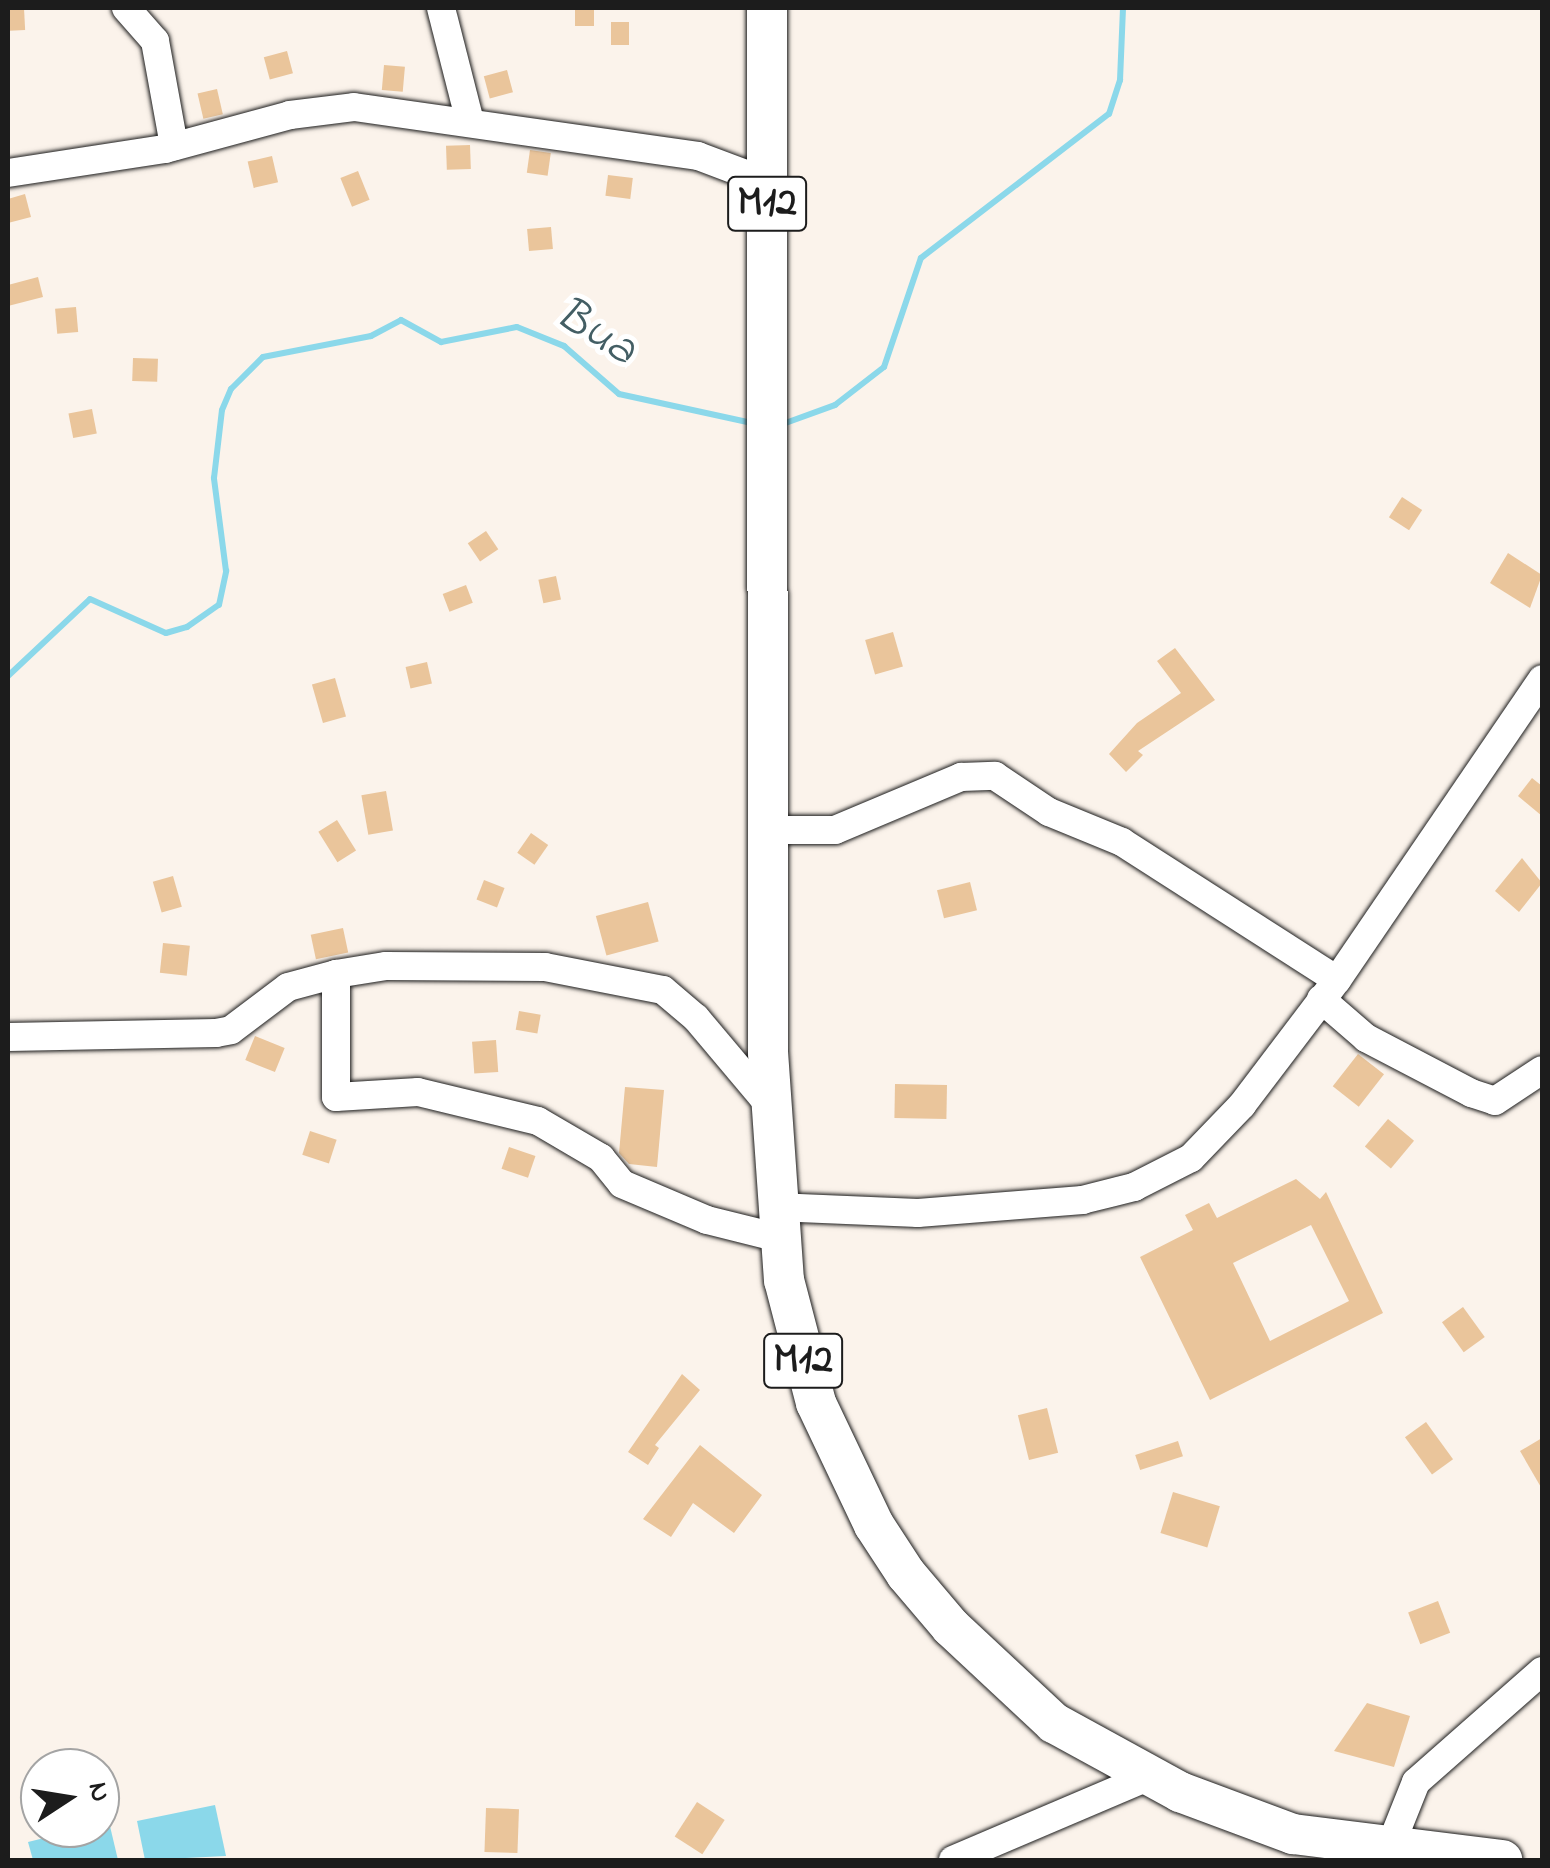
<!DOCTYPE html>
<html>
<head>
<meta charset="utf-8">
<style>
	body { margin:0 }
	#map { position:relative; width:1550px; height:1868px; overflow:hidden; background:#fbf3eb; font-family:"Indie Flower",sans-serif }
	div>[style] { position:absolute }
	[style*='--x'] { left:calc(var(--x)*1px); top:calc(var(--y)*1px); width:calc(var(--w)*1px); rotate:calc(var(--a)*1deg) }
	.water>* { inset:0; background:#8bd8ea }
	.stream>* { height:6px; margin:-3px; padding:0 3px; transform-origin:3px; border-radius:3px; background:#8bd8ea }
	.building>* { inset:0; background:#eac59b; transform-origin:0 0 }
	.roads { filter:drop-shadow(0 0 2px #1c1c1c) drop-shadow(0 0 2px #1c1c1c) }
	.minor>* { height:28px; margin:-14px; padding:0 14px; transform-origin:14px; border-radius:14px; background:#fff }
	.highway>* { height:40px; margin:-20px; padding:0 20px; transform-origin:20px; border-radius:20px; background:#fff }
	span { translate:-50% -50%; white-space:nowrap; text-align:center; line-height:1.15; -webkit-text-stroke:10px #fff; paint-order:stroke }
	.shield-label span { padding:2px 8px; background:#fff; border:2px solid; border-radius:8px; -webkit-text-stroke-width:0 }
	.shield-label { font-size:42px; color:#1c1c1c; font-weight:700 }
	.water-label { font-size:48px; color:#435e64; font-style:italic }
	.frame { position:absolute; inset:0; border:10px solid #1c1c1c; pointer-events:none }
	.north { position:absolute; left:20px; top:1748px; width:100px; height:100px; box-sizing:border-box; background:#fff; border:2px solid #a4a4a4; border-radius:50%; rotate:78deg; font-size:28px; font-weight:700; line-height:40px; text-align:center; color:#1c1c1c }
	.north::after { content:''; display:block; margin:auto; width:35px; height:45px; background:#1c1c1c; clip-path:polygon(50% 0,100% 100%,50% 72%,0 100%) }
</style>
</head>
<body>
<div id="map">
	<div class="water">
		<i style="clip-path:polygon(215px 1805px,226px 1856px,145px 1860px,137px 1821px)"></i>
		<i style="clip-path:polygon(109px 1822px,118px 1860px,33px 1860px,28px 1842px)"></i>
	</div>
	<div class="stream">
		<i style="--x:780;--y:425;--w:59;--a:-20"></i>
		<i style="--x:835;--y:405;--w:62;--a:-37.8"></i>
		<i style="--x:884;--y:367;--w:115;--a:-71.3"></i>
		<i style="--x:921;--y:258;--w:237;--a:-37.5"></i>
		<i style="--x:1109;--y:114;--w:36;--a:-72"></i>
		<i style="--x:1120;--y:80;--w:72;--a:-87.6"></i>
		<i style="--x:8;--y:676;--w:112;--a:-43.2"></i>
		<i style="--x:90;--y:599;--w:83;--a:24.1"></i>
		<i style="--x:166;--y:633;--w:22;--a:-16"></i>
		<i style="--x:187;--y:627;--w:39;--a:-35"></i>
		<i style="--x:219;--y:605;--w:35;--a:-78"></i>
		<i style="--x:226;--y:571;--w:94;--a:-97.4"></i>
		<i style="--x:214;--y:478;--w:68;--a:-83.3"></i>
		<i style="--x:222;--y:410;--w:23;--a:-67"></i>
		<i style="--x:231;--y:389;--w:45;--a:-45"></i>
		<i style="--x:263;--y:357;--w:110;--a:-11"></i>
		<i style="--x:371;--y:336;--w:34;--a:-28"></i>
		<i style="--x:401;--y:320;--w:46;--a:28.8"></i>
		<i style="--x:441;--y:342;--w:77;--a:-11.2"></i>
		<i style="--x:517;--y:327;--w:51;--a:22"></i>
		<i style="--x:564;--y:346;--w:73;--a:41.1"></i>
		<i style="--x:619;--y:394;--w:136;--a:12.3"></i>
	</div>
	<div class="building">
		<i style="left:24px;top:8px;width:22px;height:16px;rotate:87deg"></i>
		<i style="left:575px;top:8px;width:19px;height:18px"></i>
		<i style="left:611px;top:22px;width:18px;height:23px"></i>
		<i style="left:287px;top:51px;width:23px;height:24px;rotate:75deg"></i>
		<i style="left:384px;top:65px;width:21px;height:25px;rotate:5deg"></i>
		<i style="left:507px;top:70px;width:23px;height:24px;rotate:75deg"></i>
		<i style="left:217px;top:89px;width:26px;height:20px;rotate:77deg"></i>
		<i style="left:470px;top:145px;width:24px;height:24px;rotate:88deg"></i>
		<i style="left:530px;top:150px;width:21px;height:23px;rotate:8deg"></i>
		<i style="left:272px;top:156px;width:27px;height:25px;rotate:77deg"></i>
		<i style="left:358px;top:171px;width:31px;height:19px;rotate:68deg"></i>
		<i style="left:608px;top:175px;width:25px;height:21px;rotate:7deg"></i>
		<i style="clip-path:polygon(25px 194px,31px 217px,8px 223px,8px 199px)"></i>
		<i style="left:551px;top:227px;width:22px;height:24px;rotate:85deg"></i>
		<i style="clip-path:polygon(38px 277px,43px 297px,8px 306px,8px 285px)"></i>
		<i style="left:76px;top:307px;width:25px;height:21px;rotate:85deg"></i>
		<i style="left:133px;top:358px;width:25px;height:23px;rotate:2deg"></i>
		<i style="left:92px;top:409px;width:25px;height:24px;rotate:79deg"></i>
		<i style="left:1402px;top:497px;width:24px;height:24px;rotate:33deg"></i>
		<i style="left:486px;top:531px;width:22px;height:22px;rotate:56deg"></i>
		<i style="clip-path:polygon(1508px 553px,1542px 575px,1530px 608px,1490px 583px)"></i>
		<i style="left:556px;top:576px;width:24px;height:18px;rotate:78deg"></i>
		<i style="left:466px;top:585px;width:19px;height:25px;rotate:69deg"></i>
		<i style="left:893px;top:632px;width:36px;height:29px;rotate:74deg"></i>
		<i style="clip-path:polygon(1175px 648px,1215px 700px,1138px 751px,1143px 755px,1126px 772px,1109px 754px,1137px 723px,1181px 693px,1157px 661px)"></i>
		<i style="left:427px;top:662px;width:22px;height:22px;rotate:77deg"></i>
		<i style="left:335px;top:678px;width:40px;height:24px;rotate:74deg"></i>
		<i style="clip-path:polygon(1532px 778px,1542px 786px,1542px 816px,1518px 796px)"></i>
		<i style="left:386px;top:791px;width:40px;height:25px;rotate:80deg"></i>
		<i style="left:337px;top:820px;width:36px;height:22px;rotate:58deg"></i>
		<i style="left:531px;top:833px;width:21px;height:24px;rotate:35deg"></i>
		<i style="clip-path:polygon(1522px 858px,1542px 883px,1519px 912px,1495px 891px)"></i>
		<i style="left:173px;top:876px;width:32px;height:21px;rotate:74deg"></i>
		<i style="left:484px;top:880px;width:22px;height:21px;rotate:21deg"></i>
		<i style="left:970px;top:882px;width:29px;height:34px;rotate:76deg"></i>
		<i style="left:648px;top:902px;width:41px;height:54px;rotate:75deg"></i>
		<i style="left:343px;top:928px;width:25px;height:33px;rotate:78deg"></i>
		<i style="left:163px;top:943px;width:27px;height:30px;rotate:6deg"></i>
		<i style="left:519px;top:1011px;width:22px;height:19px;rotate:10deg"></i>
		<i style="left:255px;top:1036px;width:32px;height:26px;rotate:22deg"></i>
		<i style="left:496px;top:1040px;width:32px;height:24px;rotate:86deg"></i>
		<i style="left:1358px;top:1054px;width:33px;height:41px;rotate:38deg"></i>
		<i style="left:895px;top:1084px;width:52px;height:34px;rotate:1deg"></i>
		<i style="clip-path:polygon(625px 1087px,664px 1090px,657px 1167px,629px 1164px,619px 1153px)"></i>
		<i style="left:1388px;top:1119px;width:34px;height:36px;rotate:40deg"></i>
		<i style="left:310px;top:1131px;width:28px;height:25px;rotate:18deg"></i>
		<i style="left:509px;top:1147px;width:28px;height:23px;rotate:19deg"></i>
		<i style="clip-path:polygon(evenodd,1296px 1179px,1320px 1199px,1326px 1192px,1383px 1313px,1210px 1400px,1140px 1257px,1193px 1230px,1185px 1215px,1209px 1203px,1217px 1218px,1296px 1179px,1311px 1225px,1349px 1301px,1270px 1341px,1233px 1263px,1311px 1225px)"></i>
		<i style="left:1463px;top:1307px;width:37px;height:26px;rotate:54deg"></i>
		<i style="clip-path:polygon(682px 1374px,700px 1390px,655px 1445px,659px 1448px,648px 1465px,628px 1452px)"></i>
		<i style="left:1047px;top:1408px;width:46px;height:30px;rotate:76deg"></i>
		<i style="left:1426px;top:1422px;width:46px;height:26px;rotate:54deg"></i>
		<i style="clip-path:polygon(1542px 1438px,1542px 1489px,1520px 1451px)"></i>
		<i style="left:1178px;top:1441px;width:16px;height:45px;rotate:72deg"></i>
		<i style="clip-path:polygon(700px 1445px,762px 1495px,734px 1533px,693px 1503px,671px 1537px,643px 1519px)"></i>
		<i style="left:1173px;top:1492px;width:49px;height:43px;rotate:17deg"></i>
		<i style="left:1438px;top:1601px;width:34px;height:32px;rotate:69deg"></i>
		<i style="clip-path:polygon(1367px 1703px,1410px 1716px,1394px 1767px,1334px 1751px)"></i>
		<i style="left:697px;top:1802px;width:33px;height:41px;rotate:33deg"></i>
		<i style="left:486px;top:1808px;width:33px;height:44px;rotate:2deg"></i>
	</div>
	<div class="roads">
		<div class="minor">
			<i style="--x:126;--y:8;--w:44;--a:48.7"></i>
			<i style="--x:155;--y:41;--w:107;--a:79.7"></i>
			<i style="--x:441;--y:8;--w:118;--a:75.7"></i>
			<i style="--x:8;--y:173;--w:159;--a:-8.7"></i>
			<i style="--x:165;--y:149;--w:130;--a:-15.2"></i>
			<i style="--x:290;--y:115;--w:64;--a:-7.1"></i>
			<i style="--x:354;--y:107;--w:347;--a:8.1"></i>
			<i style="--x:698;--y:156;--w:74;--a:20.6"></i>
			<i style="--x:768;--y:830;--w:67;--a:0"></i>
			<i style="--x:835;--y:830;--w:137;--a:-22.8"></i>
			<i style="--x:961;--y:777;--w:34;--a:-2"></i>
			<i style="--x:995;--y:776;--w:65;--a:33.7"></i>
			<i style="--x:1049;--y:812;--w:79;--a:22.3"></i>
			<i style="--x:1122;--y:842;--w:255;--a:32.7"></i>
			<i style="--x:336;--y:974;--w:123;--a:90"></i>
			<i style="--x:336;--y:1097;--w:82;--a:-3.5"></i>
			<i style="--x:418;--y:1092;--w:123;--a:13.6"></i>
			<i style="--x:538;--y:1121;--w:73;--a:30.4"></i>
			<i style="--x:601;--y:1158;--w:33;--a:51"></i>
			<i style="--x:622;--y:1184;--w:92;--a:23"></i>
			<i style="--x:707;--y:1220;--w:74;--a:14"></i>
			<i style="--x:1321;--y:999;--w:60;--a:40.9"></i>
			<i style="--x:1366;--y:1038;--w:119;--a:27.6"></i>
			<i style="--x:1471;--y:1093;--w:25;--a:18"></i>
			<i style="--x:1495;--y:1101;--w:56;--a:-33.4"></i>
			<i style="--x:8;--y:1037;--w:208;--a:-1.1"></i>
			<i style="--x:216;--y:1033;--w:15;--a:-11"></i>
			<i style="--x:231;--y:1030;--w:71;--a:-37"></i>
			<i style="--x:288;--y:987;--w:50;--a:-15.2"></i>
			<i style="--x:336;--y:974;--w:51;--a:-9.1"></i>
			<i style="--x:386;--y:966;--w:159;--a:0.4"></i>
			<i style="--x:545;--y:967;--w:120;--a:11"></i>
			<i style="--x:663;--y:990;--w:43;--a:40.3"></i>
			<i style="--x:696;--y:1018;--w:116;--a:49.9"></i>
			<i style="--x:775;--y:1207;--w:143;--a:2.4"></i>
			<i style="--x:918;--y:1213;--w:165;--a:-4.5"></i>
			<i style="--x:1082;--y:1200;--w:54;--a:-14"></i>
			<i style="--x:1134;--y:1187;--w:64;--a:-27"></i>
			<i style="--x:1191;--y:1158;--w:74;--a:-46.1"></i>
			<i style="--x:1242;--y:1105;--w:157;--a:-52.8"></i>
			<i style="--x:1337;--y:980;--w:364;--a:-55.7"></i>
			<i style="--x:1390;--y:1847;--w:70;--a:-68.2"></i>
			<i style="--x:1416;--y:1782;--w:168;--a:-41.4"></i>
			<i style="--x:953;--y:1860;--w:212;--a:-23.1"></i>
		</div>
		<div class="highway">
			<i style="--x:767;--y:8;--w:1044;--a:89.95"></i>
			<i style="--x:768;--y:1052;--w:229;--a:86"></i>
			<i style="--x:784;--y:1280;--w:127;--a:75.4"></i>
			<i style="--x:816;--y:1403;--w:135;--a:64.6"></i>
			<i style="--x:874;--y:1525;--w:59;--a:56.9"></i>
			<i style="--x:906;--y:1574;--w:70;--a:49.7"></i>
			<i style="--x:951;--y:1627;--w:141;--a:43"></i>
			<i style="--x:1054;--y:1723;--w:144;--a:28.7"></i>
			<i style="--x:1180;--y:1792;--w:121;--a:20.4"></i>
			<i style="--x:1293;--y:1834;--w:211;--a:7.1"></i>
		</div>
	</div>
	<div class="shield-label">
		<span style="left:767px;top:204px">M12</span>
		<span style="left:803px;top:1361px">M12</span>
	</div>
	<div class="water-label">
		<span style="left:595px;top:333px;rotate:32deg">Bua</span>
	</div>
	<div class="frame"></div>
	<div class="north">N</div>
</div>
</body>
</html>
